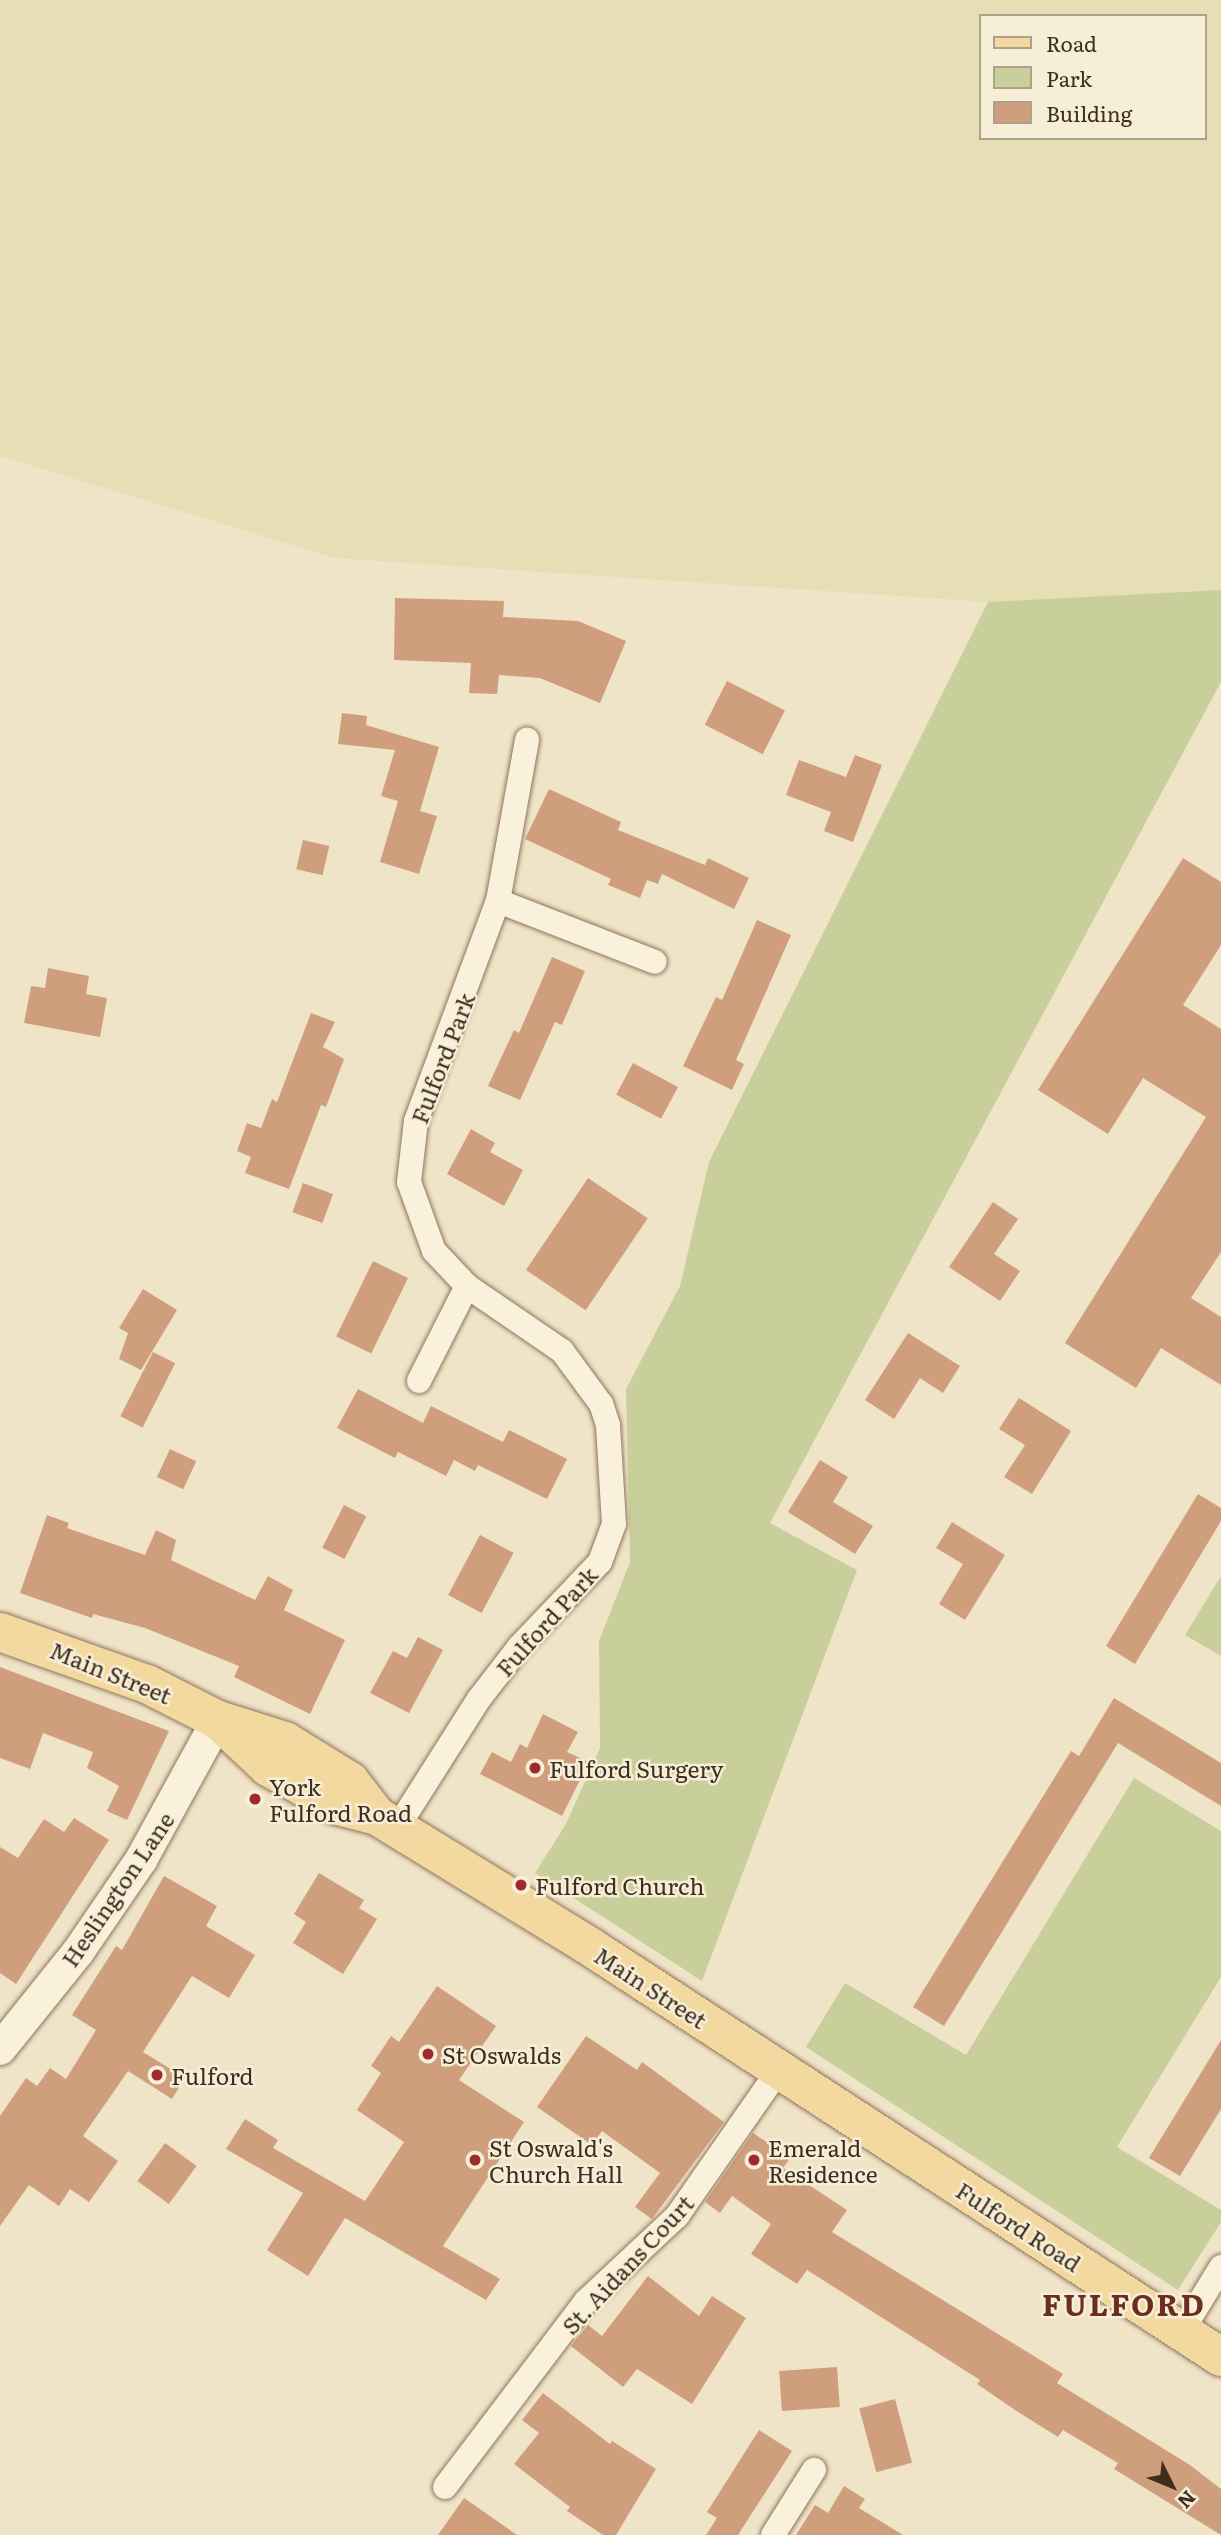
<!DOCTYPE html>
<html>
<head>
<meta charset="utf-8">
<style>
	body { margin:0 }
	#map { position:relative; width:1221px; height:2535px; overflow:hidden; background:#f0e4c8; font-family:Literata,serif }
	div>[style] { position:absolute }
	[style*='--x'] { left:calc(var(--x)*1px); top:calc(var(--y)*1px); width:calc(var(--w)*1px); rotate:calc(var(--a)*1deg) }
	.farmland>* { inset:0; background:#e6deb5 }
	.green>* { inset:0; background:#c9cf9b }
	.building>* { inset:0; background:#cf9f7d; transform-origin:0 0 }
	.roads { filter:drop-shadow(0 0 2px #8d765c) drop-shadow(0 0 2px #8d765c) }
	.minor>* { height:24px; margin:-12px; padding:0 12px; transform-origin:12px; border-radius:12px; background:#faf1dc }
	.tertiary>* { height:32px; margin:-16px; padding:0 16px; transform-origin:16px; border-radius:16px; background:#faf1dc }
	.primary>* { height:38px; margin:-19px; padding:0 19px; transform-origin:19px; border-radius:19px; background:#f3d9a0 }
	.dots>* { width:19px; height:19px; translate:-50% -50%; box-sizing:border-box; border:4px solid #f7eed8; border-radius:50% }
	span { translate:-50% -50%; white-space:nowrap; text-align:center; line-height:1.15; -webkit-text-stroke:5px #f7eed8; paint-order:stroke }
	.street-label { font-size:23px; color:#3d2e20 }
	.poi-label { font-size:23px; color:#3d2e20 }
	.left { translate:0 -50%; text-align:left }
	.district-label { font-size:30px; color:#6b2e1e; font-weight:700; letter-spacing:2px }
	.legend { position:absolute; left:979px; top:14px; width:228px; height:126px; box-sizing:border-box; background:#f7eed8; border:2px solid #ada18e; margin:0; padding:9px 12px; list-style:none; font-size:21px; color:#3d2e20 }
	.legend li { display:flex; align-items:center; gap:14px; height:35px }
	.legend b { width:35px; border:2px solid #ada18e }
	.north { position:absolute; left:1137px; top:2451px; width:70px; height:70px; -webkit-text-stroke:5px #f7eed8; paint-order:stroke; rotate:133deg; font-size:19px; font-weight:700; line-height:28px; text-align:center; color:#3d2e20 }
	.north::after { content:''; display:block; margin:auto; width:24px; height:32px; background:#3d2e20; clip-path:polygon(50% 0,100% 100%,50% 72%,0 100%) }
</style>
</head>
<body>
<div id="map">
	<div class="farmland">
		<i style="clip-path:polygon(evenodd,0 0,1221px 0,1221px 590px,988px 602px,335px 558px,0 456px,0 0,981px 16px,1205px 16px,1205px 138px,981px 138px,981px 16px)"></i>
	</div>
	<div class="green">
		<i style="clip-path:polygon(1221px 590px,1221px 682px,770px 1523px,857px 1570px,702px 1981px,535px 1873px,566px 1824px,600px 1748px,599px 1641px,630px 1562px,626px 1389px,680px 1286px,709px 1162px,988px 602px)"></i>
		<i style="clip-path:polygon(1221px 1576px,1221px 1656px,1185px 1635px)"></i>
		<i style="clip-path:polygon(1134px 1778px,1221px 1831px,1221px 1977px,1117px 2147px,1221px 2210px,1221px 2222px,1178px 2290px,806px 2047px,845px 1983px,966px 2055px)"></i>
	</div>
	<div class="building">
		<i style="clip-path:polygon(395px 598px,504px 601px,503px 617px,578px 621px,626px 641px,600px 703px,540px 678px,499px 675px,497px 694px,469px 693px,471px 663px,394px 660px)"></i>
		<i style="left:727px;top:681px;width:65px;height:49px;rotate:27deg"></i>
		<i style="clip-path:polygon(342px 713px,367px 716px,366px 725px,439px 747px,420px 811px,437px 816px,419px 874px,380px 862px,398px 801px,381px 796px,395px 750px,338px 744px)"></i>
		<i style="clip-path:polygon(855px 755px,882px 765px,853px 842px,824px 831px,831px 812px,786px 795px,799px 760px,846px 777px)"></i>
		<i style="clip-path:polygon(549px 789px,621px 822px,618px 830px,705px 865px,708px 858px,749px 878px,734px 909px,662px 874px,658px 884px,647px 880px,640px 898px,608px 885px,611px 879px,525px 839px)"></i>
		<i style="left:303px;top:840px;width:27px;height:30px;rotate:13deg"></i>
		<i style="clip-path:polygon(1183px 858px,1221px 882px,1221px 945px,1183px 1005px,1221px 1029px,1221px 1252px,1191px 1298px,1221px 1317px,1221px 1385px,1161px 1348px,1136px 1388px,1065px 1343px,1206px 1117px,1143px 1078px,1108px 1134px,1038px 1090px)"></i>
		<i style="clip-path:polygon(757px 920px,791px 935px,736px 1060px,744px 1064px,732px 1090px,683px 1066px,716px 997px,722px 1000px)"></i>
		<i style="clip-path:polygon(552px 957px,585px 971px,562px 1025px,555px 1022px,520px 1100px,488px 1086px,514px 1030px,519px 1033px)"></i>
		<i style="clip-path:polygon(48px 968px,89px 976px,86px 994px,107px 998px,100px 1037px,24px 1023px,31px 986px,45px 988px)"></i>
		<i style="clip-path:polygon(311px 1013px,335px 1022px,323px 1047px,344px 1059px,326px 1107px,321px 1105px,289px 1189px,245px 1173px,251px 1157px,237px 1151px,247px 1123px,261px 1128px,272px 1099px,277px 1102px)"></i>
		<i style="left:633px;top:1063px;width:51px;height:36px;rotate:28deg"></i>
		<i style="clip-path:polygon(471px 1129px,495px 1143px,490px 1152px,523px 1170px,504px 1206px,447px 1174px)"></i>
		<i style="left:588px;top:1178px;width:72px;height:111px;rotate:34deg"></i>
		<i style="left:303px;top:1183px;width:32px;height:31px;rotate:20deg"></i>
		<i style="clip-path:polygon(993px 1202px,1018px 1219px,994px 1254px,1020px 1271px,1000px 1301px,949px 1267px)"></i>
		<i style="left:373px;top:1261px;width:39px;height:84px;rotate:26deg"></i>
		<i style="clip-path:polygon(143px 1289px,177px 1310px,141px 1370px,119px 1359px,128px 1333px,119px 1328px)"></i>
		<i style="clip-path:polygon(908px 1333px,960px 1366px,943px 1393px,920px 1378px,894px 1419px,865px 1400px)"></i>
		<i style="left:153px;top:1352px;width:25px;height:72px;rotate:27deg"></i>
		<i style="clip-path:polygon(358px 1389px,423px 1423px,431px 1406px,503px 1442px,509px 1430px,567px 1459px,547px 1499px,478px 1465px,475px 1471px,454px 1460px,446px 1476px,398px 1452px,395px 1458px,337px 1428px)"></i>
		<i style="clip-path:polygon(1019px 1398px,1071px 1431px,1032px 1494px,1004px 1477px,1025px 1445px,999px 1429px)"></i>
		<i style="left:170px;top:1449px;width:29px;height:31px;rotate:25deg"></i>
		<i style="clip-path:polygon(820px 1460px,848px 1477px,833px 1502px,873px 1526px,855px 1554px,788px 1512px)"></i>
		<i style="clip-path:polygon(1198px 1494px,1221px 1508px,1221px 1521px,1135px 1664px,1106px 1646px)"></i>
		<i style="left:344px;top:1505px;width:25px;height:48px;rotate:27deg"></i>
		<i style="clip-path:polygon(47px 1515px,69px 1523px,67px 1528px,145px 1555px,156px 1530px,176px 1540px,171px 1560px,255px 1600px,268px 1576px,293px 1590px,284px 1610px,345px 1640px,310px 1714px,234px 1677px,239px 1666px,145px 1628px,93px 1614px,92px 1618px,20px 1593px)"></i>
		<i style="clip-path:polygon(952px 1522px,1005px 1555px,965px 1620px,939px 1604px,963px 1564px,936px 1548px)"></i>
		<i style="left:480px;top:1535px;width:38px;height:68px;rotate:28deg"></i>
		<i style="clip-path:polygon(418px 1637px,443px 1650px,409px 1713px,370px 1693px,393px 1651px,407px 1658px)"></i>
		<i style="clip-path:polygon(0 1667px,169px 1731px,127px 1820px,107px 1811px,119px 1786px,87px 1768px,93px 1752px,43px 1733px,30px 1769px,0 1758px)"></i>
		<i style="clip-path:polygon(1114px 1698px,1221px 1763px,1221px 1806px,1118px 1743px,944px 2026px,913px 2007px,1071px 1751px,1079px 1756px)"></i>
		<i style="clip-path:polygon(543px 1714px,578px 1732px,567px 1752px,589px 1762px,562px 1816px,480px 1774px,492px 1752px,511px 1762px,520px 1744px,527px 1748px)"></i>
		<i style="clip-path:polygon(74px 1818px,109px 1840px,16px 1984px,0 1973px,0 1847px,18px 1858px,44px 1819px,64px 1832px)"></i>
		<i style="clip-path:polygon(319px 1873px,364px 1900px,359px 1908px,377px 1919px,343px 1974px,293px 1943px,306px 1922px,294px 1914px)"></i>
		<i style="clip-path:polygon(164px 1876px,217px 1906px,206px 1926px,255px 1955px,229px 1998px,192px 1976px,143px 2052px,185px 2078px,172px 2099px,128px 2071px,83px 2136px,118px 2161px,89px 2202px,70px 2189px,59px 2206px,29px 2185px,0 2226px,0 2116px,26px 2078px,37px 2086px,50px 2068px,66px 2079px,96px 2030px,72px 2015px,116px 1946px,122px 1950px)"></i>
		<i style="clip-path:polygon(437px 1986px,496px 2026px,459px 2080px,524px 2122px,443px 2246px,500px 2279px,486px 2300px,345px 2218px,308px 2276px,267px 2250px,303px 2193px,226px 2149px,245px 2119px,278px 2140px,273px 2148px,365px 2201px,404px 2142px,357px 2110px,381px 2073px,371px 2066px,391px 2036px,399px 2042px)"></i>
		<i style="clip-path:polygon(586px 2036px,637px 2070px,642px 2062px,724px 2122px,652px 2219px,635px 2207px,660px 2173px,602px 2131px,592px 2145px,537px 2107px)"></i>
		<i style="clip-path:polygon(1221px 2040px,1221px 2109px,1180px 2176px,1149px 2158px)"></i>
		<i style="clip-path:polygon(753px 2133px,790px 2158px,783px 2168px,847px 2210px,832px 2232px,1063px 2374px,1057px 2383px,1190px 2465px,1221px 2489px,1221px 2535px,1114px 2469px,1118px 2463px,1063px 2430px,1058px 2437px,1018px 2412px,977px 2384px,980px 2380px,807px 2270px,797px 2284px,751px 2254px,771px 2224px,732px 2196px,720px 2213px,705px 2202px)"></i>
		<i style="left:165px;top:2143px;width:39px;height:47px;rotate:36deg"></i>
		<i style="clip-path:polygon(648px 2276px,699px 2316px,712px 2296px,746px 2318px,692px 2404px,637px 2369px,623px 2387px,571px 2346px,588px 2325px,602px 2336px)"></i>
		<i style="left:837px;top:2367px;width:40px;height:58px;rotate:86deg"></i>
		<i style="clip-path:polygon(543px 2393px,610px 2444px,612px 2441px,656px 2469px,616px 2535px,603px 2535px,567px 2511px,570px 2507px,514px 2464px,539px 2433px,522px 2420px)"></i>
		<i style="left:895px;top:2399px;width:66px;height:37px;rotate:75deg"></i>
		<i style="clip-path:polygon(759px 2430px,792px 2451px,738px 2535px,706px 2535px,717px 2518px,707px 2512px)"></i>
		<i style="clip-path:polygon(844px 2486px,865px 2499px,859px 2508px,903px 2535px,796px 2535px,815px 2505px,828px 2513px)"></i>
		<i style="clip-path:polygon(464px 2498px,517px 2535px,438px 2535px)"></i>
	</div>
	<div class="roads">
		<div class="minor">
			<i style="--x:498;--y:901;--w:168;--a:21.2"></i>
			<i style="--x:419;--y:1381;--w:106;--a:-63.2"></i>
			<i style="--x:397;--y:1828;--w:153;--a:-57.6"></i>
			<i style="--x:479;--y:1699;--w:66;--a:-52.4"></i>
			<i style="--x:519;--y:1647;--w:117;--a:-46.4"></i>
			<i style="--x:600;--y:1562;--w:40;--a:-69.8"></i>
			<i style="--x:614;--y:1524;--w:99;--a:-93.5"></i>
			<i style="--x:608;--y:1425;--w:22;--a:-108"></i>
			<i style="--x:601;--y:1404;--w:66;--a:-126.3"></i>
			<i style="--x:562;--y:1351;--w:115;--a:-145.6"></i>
			<i style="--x:467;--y:1286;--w:48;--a:-133.3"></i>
			<i style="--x:434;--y:1251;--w:73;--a:-109.9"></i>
			<i style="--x:409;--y:1182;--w:61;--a:-83.5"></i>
			<i style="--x:416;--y:1121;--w:235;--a:-69.6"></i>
			<i style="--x:498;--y:901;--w:164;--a:-79.8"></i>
			<i style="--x:1182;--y:2331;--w:75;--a:-58.6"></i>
			<i style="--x:445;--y:2487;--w:233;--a:-52.8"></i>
			<i style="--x:586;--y:2301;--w:125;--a:-43"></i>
			<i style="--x:677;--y:2216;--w:178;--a:-55.1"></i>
			<i style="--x:773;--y:2535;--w:77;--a:-57.8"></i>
		</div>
		<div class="tertiary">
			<i style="--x:0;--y:2049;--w:124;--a:-51.2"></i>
			<i style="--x:78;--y:1952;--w:112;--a:-55.6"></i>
			<i style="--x:141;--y:1860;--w:160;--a:-61.2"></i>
		</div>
		<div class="primary">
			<i style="--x:0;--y:1632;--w:156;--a:19.5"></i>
			<i style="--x:147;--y:1684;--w:80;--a:26.9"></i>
			<i style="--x:218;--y:1720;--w:70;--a:17.4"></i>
			<i style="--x:285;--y:1741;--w:76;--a:31.6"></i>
			<i style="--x:350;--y:1781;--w:44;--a:52.4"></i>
			<i style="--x:218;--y:1720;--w:69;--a:43.2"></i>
			<i style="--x:268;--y:1767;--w:77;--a:29.6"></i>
			<i style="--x:335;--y:1805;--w:43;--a:14.7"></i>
			<i style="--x:377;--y:1816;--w:249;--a:31.5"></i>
			<i style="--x:589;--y:1946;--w:754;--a:33.04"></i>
		</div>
	</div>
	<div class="dots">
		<i style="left:535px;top:1768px;background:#9e2a2b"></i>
		<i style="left:255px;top:1799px;background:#9e2a2b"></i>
		<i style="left:521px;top:1885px;background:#9e2a2b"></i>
		<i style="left:428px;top:2054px;background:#9e2a2b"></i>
		<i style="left:157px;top:2075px;background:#9e2a2b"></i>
		<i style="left:475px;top:2160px;background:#9e2a2b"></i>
		<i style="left:754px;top:2160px;background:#9e2a2b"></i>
	</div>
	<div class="street-label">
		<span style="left:442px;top:1058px;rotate:-69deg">Fulford Park</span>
		<span style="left:546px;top:1621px;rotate:-48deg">Fulford Park</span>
		<span style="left:111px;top:1672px;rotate:22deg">Main Street</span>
		<span style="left:117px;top:1889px;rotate:-56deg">Heslington Lane</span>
		<span style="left:651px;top:1987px;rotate:33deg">Main Street</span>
		<span style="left:1019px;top:2226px;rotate:33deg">Fulford Road</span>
		<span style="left:627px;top:2264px;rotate:-47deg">St. Aidans Court</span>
	</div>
	<div class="poi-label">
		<span class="left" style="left:549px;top:1768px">Fulford Surgery</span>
		<span class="left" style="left:269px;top:1799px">York<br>Fulford Road</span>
		<span class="left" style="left:535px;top:1885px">Fulford Church</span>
		<span class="left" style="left:442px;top:2054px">St Oswalds</span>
		<span class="left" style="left:171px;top:2075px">Fulford</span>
		<span class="left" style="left:489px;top:2160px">St Oswald's<br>Church Hall</span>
		<span class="left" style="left:768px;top:2160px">Emerald<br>Residence</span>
	</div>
	<div class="district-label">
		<span style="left:1124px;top:2303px">FULFORD</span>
	</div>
	<ul class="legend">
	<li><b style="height:9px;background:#f3d9a0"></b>Road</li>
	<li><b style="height:19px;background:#c9cf9b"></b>Park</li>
	<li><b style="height:19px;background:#cf9f7d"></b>Building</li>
	</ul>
	<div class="north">N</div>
</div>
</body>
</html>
